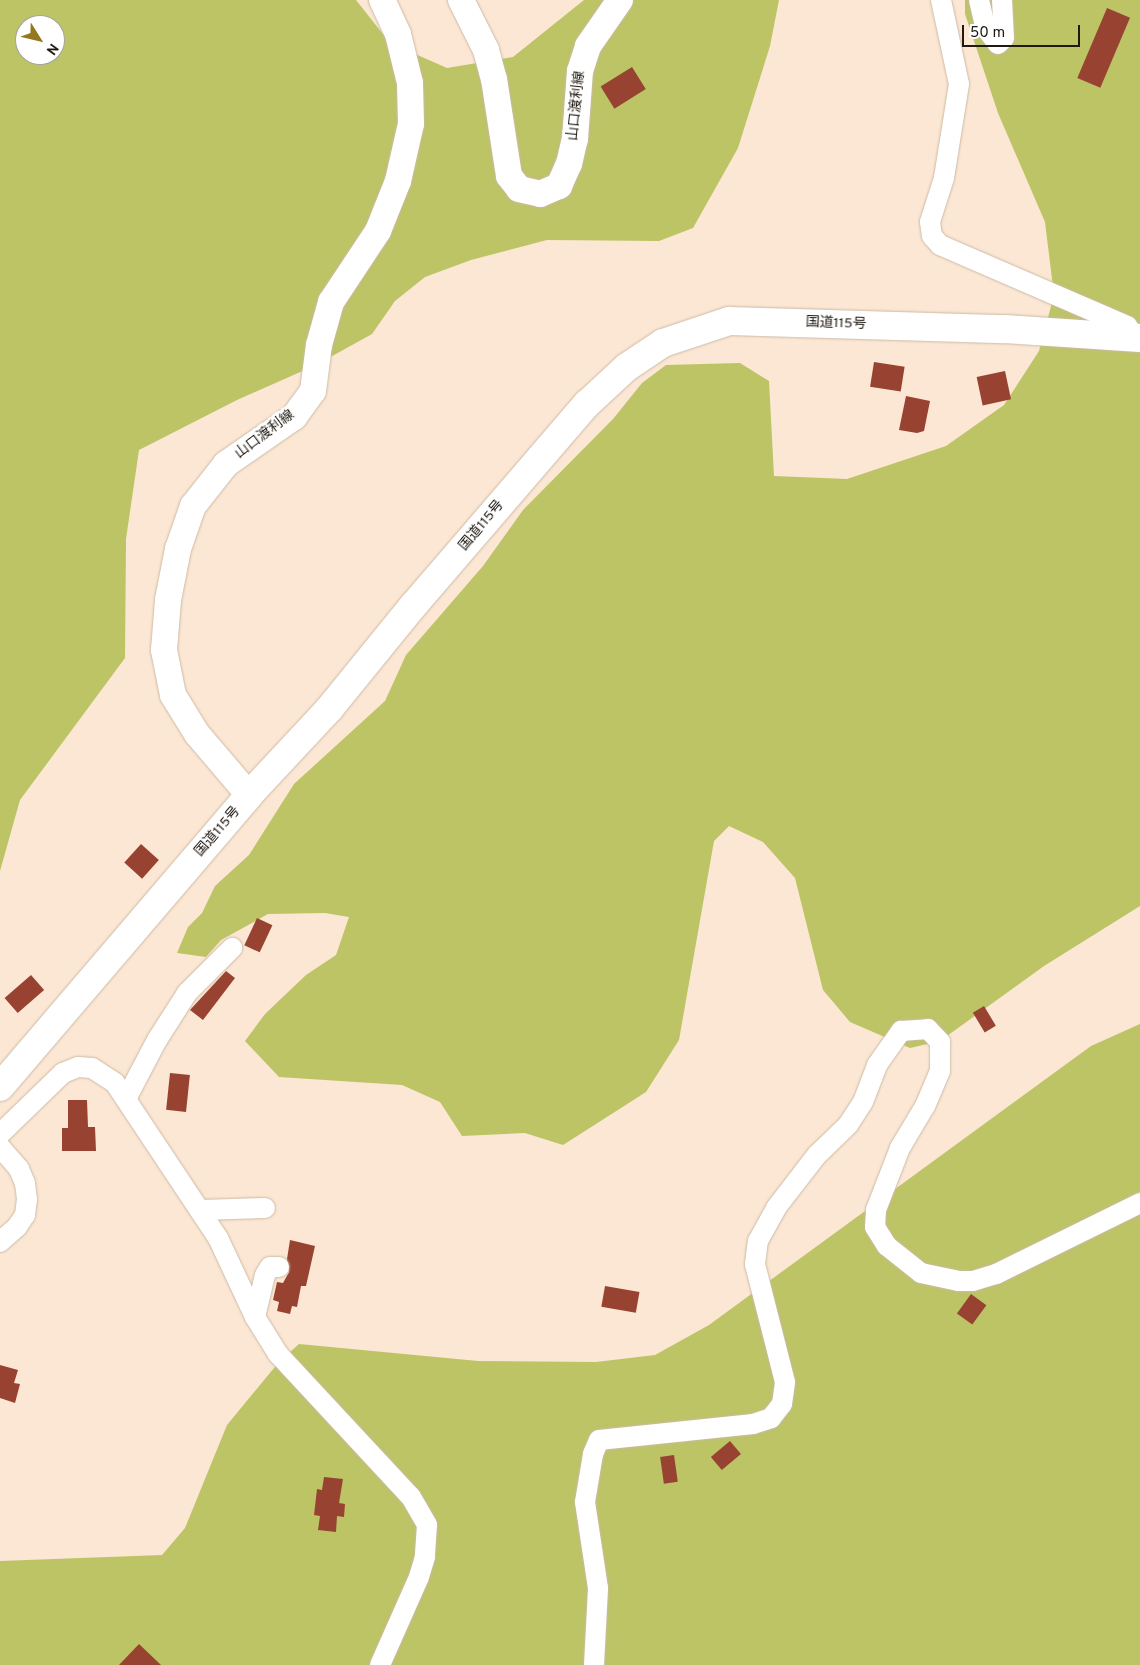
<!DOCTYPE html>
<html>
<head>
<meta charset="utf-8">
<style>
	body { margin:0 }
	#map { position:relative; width:1140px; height:1665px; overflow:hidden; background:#fbe7d3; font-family:Overpass,"Noto Sans JP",sans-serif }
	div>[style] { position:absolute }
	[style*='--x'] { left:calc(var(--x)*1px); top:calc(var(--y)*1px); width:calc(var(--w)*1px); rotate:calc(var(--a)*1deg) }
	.forest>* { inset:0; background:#bcc465 }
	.building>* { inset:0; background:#984231; transform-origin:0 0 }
	.roads { filter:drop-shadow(0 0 1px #cdbaa7) drop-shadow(0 0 1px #cdbaa7) }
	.minor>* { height:20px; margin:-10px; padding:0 10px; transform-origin:10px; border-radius:10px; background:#fff }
	.major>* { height:26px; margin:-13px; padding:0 13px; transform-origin:13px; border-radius:13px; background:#fff }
	.highway>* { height:28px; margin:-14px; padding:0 14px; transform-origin:14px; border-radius:14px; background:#fff }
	span { translate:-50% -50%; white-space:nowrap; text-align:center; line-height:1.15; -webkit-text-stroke:5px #fff; paint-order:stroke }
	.street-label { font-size:14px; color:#1f1912 }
	.north { position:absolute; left:15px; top:15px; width:50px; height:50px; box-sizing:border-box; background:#fff; border:1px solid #a5a3a0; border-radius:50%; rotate:126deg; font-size:14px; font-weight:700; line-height:20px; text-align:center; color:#1f1912 }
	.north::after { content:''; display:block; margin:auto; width:18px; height:22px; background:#927920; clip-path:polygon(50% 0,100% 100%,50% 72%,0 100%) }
	.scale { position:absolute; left:962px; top:25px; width:118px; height:22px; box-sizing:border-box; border:2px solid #1f1912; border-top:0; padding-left:6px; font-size:15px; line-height:18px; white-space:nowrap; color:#1f1912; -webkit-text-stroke:4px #fff; paint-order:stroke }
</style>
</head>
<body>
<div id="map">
	<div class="forest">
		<i style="clip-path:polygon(evenodd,0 0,356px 0,390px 43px,447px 68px,513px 57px,584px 0,779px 0,770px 46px,738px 148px,693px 228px,659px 241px,547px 240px,471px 260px,425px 277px,395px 301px,372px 334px,316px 365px,237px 400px,139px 450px,126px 539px,125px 658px,20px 800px,0 871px,0 0,25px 25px,55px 25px,55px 55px,25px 55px,25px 25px)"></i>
		<i style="clip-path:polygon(965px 0,1140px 0,1140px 906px,1044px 966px,940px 1041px,910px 1048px,850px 1022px,823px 990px,795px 878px,763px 842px,729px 826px,714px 841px,679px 1040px,646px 1092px,563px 1145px,525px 1133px,462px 1136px,440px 1102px,402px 1085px,279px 1077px,245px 1041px,265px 1014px,306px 975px,336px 955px,349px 917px,325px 913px,268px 914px,221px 940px,206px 957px,177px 953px,188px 927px,202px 913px,215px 886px,249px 855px,294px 784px,385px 701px,406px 655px,483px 566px,523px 510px,613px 419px,642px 383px,666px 365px,740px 363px,769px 381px,774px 476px,847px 479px,946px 446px,1004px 405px,1039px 351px,1054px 295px,1045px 222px,998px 113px,965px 14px)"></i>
		<i style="clip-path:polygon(1140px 1024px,1140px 1665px,0 1665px,0 1561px,162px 1555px,185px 1528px,227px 1425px,279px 1362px,299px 1344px,478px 1361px,596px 1362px,655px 1355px,709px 1325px,1091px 1046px)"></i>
	</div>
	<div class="building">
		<i style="left:1107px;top:8px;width:25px;height:76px;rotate:23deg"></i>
		<i style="left:632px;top:67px;width:26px;height:37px;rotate:58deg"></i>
		<i style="left:874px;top:362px;width:31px;height:25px;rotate:9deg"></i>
		<i style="left:1005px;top:371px;width:29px;height:29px;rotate:78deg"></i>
		<i style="clip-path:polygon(906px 396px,930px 401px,924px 431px,917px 433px,899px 430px)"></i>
		<i style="left:141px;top:844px;width:24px;height:25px;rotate:42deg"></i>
		<i style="left:257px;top:918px;width:17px;height:30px;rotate:25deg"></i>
		<i style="clip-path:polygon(226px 971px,235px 978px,203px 1020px,190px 1010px)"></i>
		<i style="left:31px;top:975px;width:20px;height:35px;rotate:49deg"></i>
		<i style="left:984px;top:1006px;width:23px;height:13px;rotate:59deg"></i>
		<i style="left:170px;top:1073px;width:20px;height:37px;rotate:6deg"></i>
		<i style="clip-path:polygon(68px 1100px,87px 1100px,88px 1127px,95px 1127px,96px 1151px,62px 1151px,62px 1128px,68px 1128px)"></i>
		<i style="clip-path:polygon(290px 1240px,315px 1246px,306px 1286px,301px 1286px,297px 1307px,292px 1306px,290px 1314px,277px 1311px,279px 1302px,273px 1300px,277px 1282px,283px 1283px,289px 1272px,287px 1259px)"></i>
		<i style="left:605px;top:1286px;width:35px;height:21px;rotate:10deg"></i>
		<i style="left:971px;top:1294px;width:19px;height:24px;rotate:36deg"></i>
		<i style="clip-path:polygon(0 1365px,18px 1370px,14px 1383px,20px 1384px,15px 1403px,0 1398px)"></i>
		<i style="left:730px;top:1441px;width:17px;height:25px;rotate:50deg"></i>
		<i style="left:674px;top:1455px;width:27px;height:14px;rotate:82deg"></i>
		<i style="clip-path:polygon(324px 1477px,343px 1479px,339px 1503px,345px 1504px,344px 1517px,337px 1516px,336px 1532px,318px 1530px,320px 1516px,314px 1515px,317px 1489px,322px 1490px)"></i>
		<i style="clip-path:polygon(139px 1644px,161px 1665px,119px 1665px)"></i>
	</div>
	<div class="roads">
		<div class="minor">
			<i style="--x:941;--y:0;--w:86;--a:77.9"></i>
			<i style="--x:959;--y:84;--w:95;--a:99.1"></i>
			<i style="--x:944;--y:178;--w:46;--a:107.7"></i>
			<i style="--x:930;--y:222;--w:14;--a:82"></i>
			<i style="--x:932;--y:236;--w:12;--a:48"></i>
			<i style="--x:940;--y:245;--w:204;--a:23.4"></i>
			<i style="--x:1127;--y:326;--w:15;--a:53"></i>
			<i style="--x:979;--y:0;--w:28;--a:77"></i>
			<i style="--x:985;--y:27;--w:21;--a:53"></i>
			<i style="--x:998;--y:44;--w:8;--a:-45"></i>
			<i style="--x:1004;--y:38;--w:38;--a:-93"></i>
			<i style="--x:126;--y:1099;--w:67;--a:-62.3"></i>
			<i style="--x:157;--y:1040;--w:56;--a:-57.4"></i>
			<i style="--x:187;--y:993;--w:64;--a:-45"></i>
			<i style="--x:0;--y:1134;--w:88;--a:-44.1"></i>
			<i style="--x:63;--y:1073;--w:16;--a:-22"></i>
			<i style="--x:78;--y:1067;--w:14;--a:4"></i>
			<i style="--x:92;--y:1068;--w:27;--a:33"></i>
			<i style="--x:115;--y:1083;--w:186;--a:56.4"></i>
			<i style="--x:218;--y:1238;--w:87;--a:64.9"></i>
			<i style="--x:255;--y:1317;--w:44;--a:58.1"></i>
			<i style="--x:278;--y:1354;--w:195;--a:47.1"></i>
			<i style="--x:411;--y:1497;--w:32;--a:60"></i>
			<i style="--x:427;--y:1525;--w:32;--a:94"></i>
			<i style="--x:425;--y:1557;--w:21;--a:107"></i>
			<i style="--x:419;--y:1577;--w:96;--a:113.9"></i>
			<i style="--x:0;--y:1147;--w:29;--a:49"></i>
			<i style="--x:19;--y:1169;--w:15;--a:67"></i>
			<i style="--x:25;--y:1183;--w:16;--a:83"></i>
			<i style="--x:27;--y:1199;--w:16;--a:97"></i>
			<i style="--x:25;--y:1215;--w:14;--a:124"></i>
			<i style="--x:17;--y:1227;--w:23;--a:139"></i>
			<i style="--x:200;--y:1210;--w:65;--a:-1.8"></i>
			<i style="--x:255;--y:1317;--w:43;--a:-76.6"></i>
			<i style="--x:265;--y:1275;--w:9;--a:-58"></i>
			<i style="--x:270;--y:1267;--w:9;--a:0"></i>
			<i style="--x:594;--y:1665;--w:77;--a:-87"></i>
			<i style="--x:598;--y:1588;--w:87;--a:-98.6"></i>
			<i style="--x:585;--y:1502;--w:49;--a:-80.5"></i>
			<i style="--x:593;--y:1454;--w:15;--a:-67"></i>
			<i style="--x:599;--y:1440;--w:155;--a:-5.9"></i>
			<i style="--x:753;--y:1424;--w:19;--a:-18"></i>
			<i style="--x:771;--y:1418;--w:18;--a:-52"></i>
			<i style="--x:782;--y:1404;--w:22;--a:-82"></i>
			<i style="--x:785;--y:1382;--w:122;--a:-104.3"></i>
			<i style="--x:755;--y:1264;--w:23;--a:-83"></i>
			<i style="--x:758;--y:1241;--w:38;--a:-61"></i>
			<i style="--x:776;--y:1208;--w:67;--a:-52.3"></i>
			<i style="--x:817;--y:1155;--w:43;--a:-44.1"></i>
			<i style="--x:848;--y:1125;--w:27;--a:-57"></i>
			<i style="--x:863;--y:1102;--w:40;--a:-69"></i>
			<i style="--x:877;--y:1065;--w:42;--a:-54.8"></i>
			<i style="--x:901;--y:1031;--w:27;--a:-4"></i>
			<i style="--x:928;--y:1029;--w:18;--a:47"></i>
			<i style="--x:940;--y:1042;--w:29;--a:90"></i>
			<i style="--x:940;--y:1071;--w:38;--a:113"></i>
			<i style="--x:925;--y:1106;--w:49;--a:120.8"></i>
			<i style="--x:900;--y:1148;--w:66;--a:111.2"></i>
			<i style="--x:876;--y:1210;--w:17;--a:93"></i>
			<i style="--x:875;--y:1227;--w:22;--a:58"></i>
			<i style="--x:887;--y:1246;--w:43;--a:38.5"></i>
			<i style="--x:921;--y:1273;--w:38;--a:12"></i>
			<i style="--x:958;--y:1281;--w:15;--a:0"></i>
			<i style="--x:973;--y:1281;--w:24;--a:-17"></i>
			<i style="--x:996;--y:1274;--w:161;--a:-26.2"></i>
		</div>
		<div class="major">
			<i style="--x:461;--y:0;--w:56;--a:63.4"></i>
			<i style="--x:486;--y:50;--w:30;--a:75"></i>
			<i style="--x:494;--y:79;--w:98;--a:81.2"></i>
			<i style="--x:509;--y:176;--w:16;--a:52"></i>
			<i style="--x:519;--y:189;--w:22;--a:13"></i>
			<i style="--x:540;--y:194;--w:21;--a:-23"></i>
			<i style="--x:559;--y:186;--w:24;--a:-66"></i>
			<i style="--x:569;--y:164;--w:26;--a:-77"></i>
			<i style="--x:575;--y:139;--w:68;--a:-85.8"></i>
			<i style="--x:580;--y:71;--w:26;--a:-72"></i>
			<i style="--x:588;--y:46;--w:56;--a:-55.2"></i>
			<i style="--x:249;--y:795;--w:80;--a:-130.4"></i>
			<i style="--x:197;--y:734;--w:46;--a:-121.6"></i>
			<i style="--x:173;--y:695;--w:46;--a:-101.3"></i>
			<i style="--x:164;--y:650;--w:50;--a:-85.4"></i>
			<i style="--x:168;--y:600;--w:52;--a:-78.9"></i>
			<i style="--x:178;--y:549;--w:46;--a:-70.8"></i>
			<i style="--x:193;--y:506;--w:53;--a:-51.8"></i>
			<i style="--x:226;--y:464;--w:83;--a:-34.7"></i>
			<i style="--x:294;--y:417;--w:32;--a:-54"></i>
			<i style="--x:313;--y:391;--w:46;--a:-82.6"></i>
			<i style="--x:319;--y:345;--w:45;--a:-74.4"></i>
			<i style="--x:331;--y:302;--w:85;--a:-56.5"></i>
			<i style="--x:378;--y:231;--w:54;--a:-68.2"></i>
			<i style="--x:398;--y:181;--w:58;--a:-77.2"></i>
			<i style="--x:411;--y:124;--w:41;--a:-91.4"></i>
			<i style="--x:410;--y:83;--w:50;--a:-103.8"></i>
			<i style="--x:398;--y:34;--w:38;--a:-115"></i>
		</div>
		<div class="highway">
			<i style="--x:0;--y:1087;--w:384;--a:-49.5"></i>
			<i style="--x:249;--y:795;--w:119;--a:-47"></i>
			<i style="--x:330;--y:708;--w:132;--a:-50.9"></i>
			<i style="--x:413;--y:606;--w:267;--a:-49.3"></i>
			<i style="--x:587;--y:404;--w:54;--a:-42.8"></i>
			<i style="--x:627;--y:367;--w:43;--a:-33.7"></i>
			<i style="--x:663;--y:343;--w:70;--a:-18.4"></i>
			<i style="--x:729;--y:321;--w:276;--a:1.7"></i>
			<i style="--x:1005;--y:329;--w:135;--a:3.8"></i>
		</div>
	</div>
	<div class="street-label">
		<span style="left:577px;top:106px;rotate:-84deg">山口渡利線</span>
		<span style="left:836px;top:324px;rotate:2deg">国道115号</span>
		<span style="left:265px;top:435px;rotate:-37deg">山口渡利線</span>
		<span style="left:482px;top:526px;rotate:-50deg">国道115号</span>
		<span style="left:218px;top:832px;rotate:-49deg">国道115号</span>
	</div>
	<div class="north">N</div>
	<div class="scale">50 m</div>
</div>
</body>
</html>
